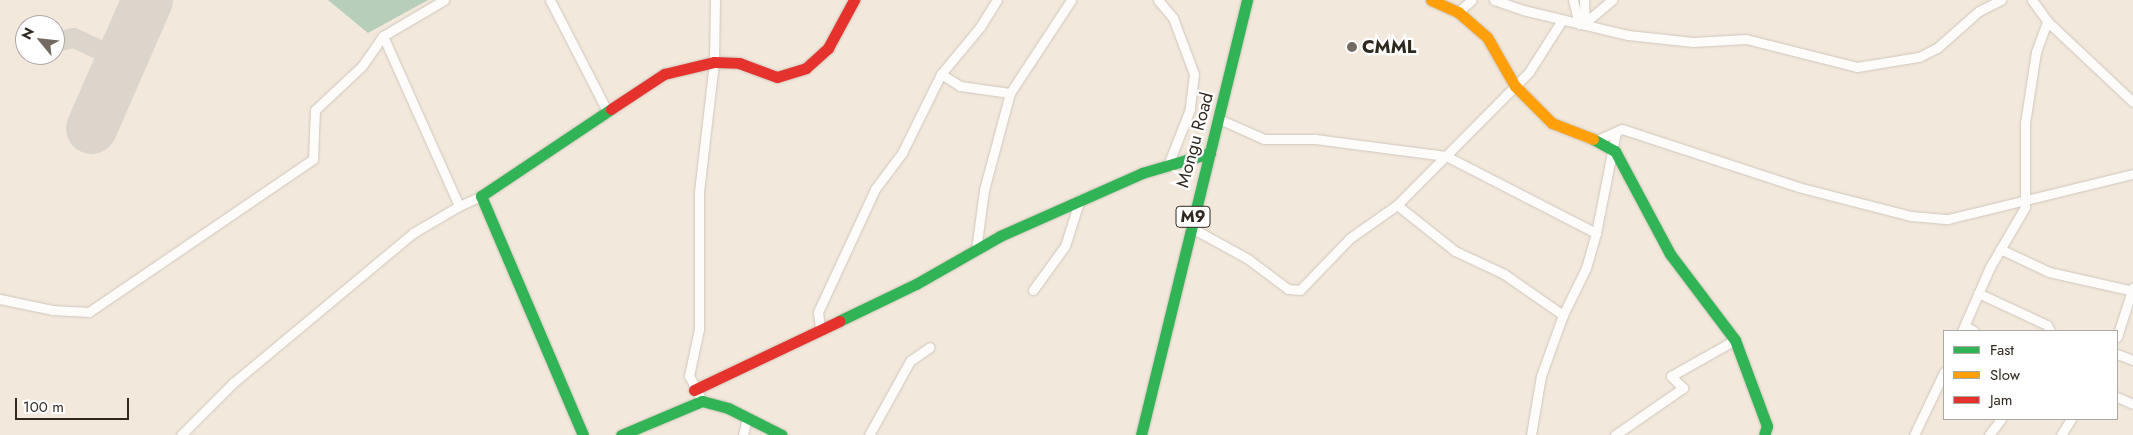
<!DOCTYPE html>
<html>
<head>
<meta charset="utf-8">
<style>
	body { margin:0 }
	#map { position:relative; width:2133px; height:435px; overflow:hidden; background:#f2e8db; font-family:Jost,sans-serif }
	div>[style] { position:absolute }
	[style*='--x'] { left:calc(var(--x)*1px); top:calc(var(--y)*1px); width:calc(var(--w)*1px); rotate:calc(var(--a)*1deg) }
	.forest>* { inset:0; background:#b7cebb }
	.taxiway>* { height:20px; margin:-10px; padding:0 10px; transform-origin:10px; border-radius:10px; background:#dbd5cc }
	.runway>* { height:51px; margin:-25.5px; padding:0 25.5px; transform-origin:25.5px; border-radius:25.5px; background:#dbd5cc }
	.roads { filter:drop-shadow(0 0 1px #cfc6bc) drop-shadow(0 0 1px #cfc6bc) }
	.street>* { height:9px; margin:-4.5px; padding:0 4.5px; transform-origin:4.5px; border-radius:4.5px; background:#fdfcfa }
	.fast>* { height:11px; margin:-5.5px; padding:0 5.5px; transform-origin:5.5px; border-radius:5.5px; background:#30b455 }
	.slow>* { height:11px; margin:-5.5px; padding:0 5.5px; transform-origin:5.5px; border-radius:5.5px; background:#ff9f0a }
	.jam>* { height:11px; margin:-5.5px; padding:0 5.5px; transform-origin:5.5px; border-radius:5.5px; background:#e5322d }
	.dots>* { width:14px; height:14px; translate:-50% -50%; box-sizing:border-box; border:2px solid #fff; border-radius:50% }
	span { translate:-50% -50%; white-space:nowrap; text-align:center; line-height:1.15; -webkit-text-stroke:4.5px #fff; paint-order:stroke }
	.shield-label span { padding:1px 4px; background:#fff; border:1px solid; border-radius:4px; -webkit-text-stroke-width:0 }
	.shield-label { font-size:16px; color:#2f281f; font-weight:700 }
	.poi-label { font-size:18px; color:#2f281f; font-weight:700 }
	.left { translate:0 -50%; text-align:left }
	.street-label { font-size:18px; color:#2f281f }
	.legend { position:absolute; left:1943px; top:330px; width:175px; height:90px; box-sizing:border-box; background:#fff; border:1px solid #aca9a5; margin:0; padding:6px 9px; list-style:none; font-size:15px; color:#2f281f }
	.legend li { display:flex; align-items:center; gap:10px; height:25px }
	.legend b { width:25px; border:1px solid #aca9a5 }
	.north { position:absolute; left:15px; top:15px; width:50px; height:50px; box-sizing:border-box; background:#fff; border:1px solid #aca9a5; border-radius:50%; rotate:298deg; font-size:14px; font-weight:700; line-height:20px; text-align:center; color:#2f281f }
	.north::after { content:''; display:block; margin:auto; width:18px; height:22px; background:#736b61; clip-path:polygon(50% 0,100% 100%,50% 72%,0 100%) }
	.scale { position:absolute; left:15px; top:398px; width:114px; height:22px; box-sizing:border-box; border:2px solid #2f281f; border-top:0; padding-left:6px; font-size:15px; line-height:18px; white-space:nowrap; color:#2f281f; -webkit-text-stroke:4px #fff; paint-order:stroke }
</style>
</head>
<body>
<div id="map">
	<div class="forest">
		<i style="clip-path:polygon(328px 0,428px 0,368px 33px)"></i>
	</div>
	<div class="taxiway">
		<i style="--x:55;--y:42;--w:19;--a:-12"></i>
		<i style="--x:74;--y:38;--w:52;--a:25.1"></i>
	</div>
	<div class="runway">
		<i style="--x:91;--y:128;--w:140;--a:-66.4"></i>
	</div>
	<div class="roads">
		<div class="street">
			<i style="--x:444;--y:0;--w:71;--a:149.5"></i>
			<i style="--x:383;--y:36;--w:186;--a:65.9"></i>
			<i style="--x:459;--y:206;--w:24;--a:-24"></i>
			<i style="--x:550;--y:0;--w:125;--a:62.8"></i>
			<i style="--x:1158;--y:0;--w:23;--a:50"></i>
			<i style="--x:1173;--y:18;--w:60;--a:69.4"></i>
			<i style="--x:1194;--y:74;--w:35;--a:97"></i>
			<i style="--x:1190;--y:109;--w:60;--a:111.4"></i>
			<i style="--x:1494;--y:0;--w:31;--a:19"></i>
			<i style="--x:1523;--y:10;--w:108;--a:13.4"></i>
			<i style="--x:1628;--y:35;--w:65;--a:6.1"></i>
			<i style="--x:1693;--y:42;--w:53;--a:-3.2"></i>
			<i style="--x:1746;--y:39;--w:114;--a:14.2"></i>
			<i style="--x:1857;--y:67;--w:63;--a:-9.2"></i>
			<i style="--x:1919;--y:57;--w:20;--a:-27"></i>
			<i style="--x:1937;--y:48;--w:56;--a:-41.4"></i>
			<i style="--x:1979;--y:11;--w:25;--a:-27"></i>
			<i style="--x:1573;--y:0;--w:25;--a:76"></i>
			<i style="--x:1584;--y:0;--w:25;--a:88"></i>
			<i style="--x:2032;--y:0;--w:26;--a:54"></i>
			<i style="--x:2047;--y:21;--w:118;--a:43.3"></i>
			<i style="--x:1458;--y:12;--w:18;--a:-41"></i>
			<i style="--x:1587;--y:21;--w:33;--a:-40"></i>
			<i style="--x:941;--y:74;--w:22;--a:32"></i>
			<i style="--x:960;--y:86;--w:50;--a:8"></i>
			<i style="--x:1219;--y:119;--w:49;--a:24"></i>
			<i style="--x:1264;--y:139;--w:51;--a:0"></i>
			<i style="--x:1315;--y:139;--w:132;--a:7.4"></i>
			<i style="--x:1446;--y:156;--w:169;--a:27.2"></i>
			<i style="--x:1597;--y:140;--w:27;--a:-24"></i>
			<i style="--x:1622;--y:129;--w:185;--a:18.2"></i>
			<i style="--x:1798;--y:187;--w:117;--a:14.4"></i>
			<i style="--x:1911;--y:216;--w:37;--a:5"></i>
			<i style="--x:1948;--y:219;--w:190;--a:-13.7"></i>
			<i style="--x:1397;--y:205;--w:74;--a:38.4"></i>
			<i style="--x:1455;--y:251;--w:54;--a:25.1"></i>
			<i style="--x:1504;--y:274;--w:72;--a:34.8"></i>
			<i style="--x:1190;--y:227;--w:66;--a:28.9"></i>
			<i style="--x:1248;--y:259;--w:50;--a:36.9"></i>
			<i style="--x:1288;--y:289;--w:12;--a:5"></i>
			<i style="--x:1300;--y:290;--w:72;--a:-46.1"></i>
			<i style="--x:1350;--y:238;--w:57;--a:-35.1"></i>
			<i style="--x:1397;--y:205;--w:187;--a:-45.2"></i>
			<i style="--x:1529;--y:72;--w:62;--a:-57.6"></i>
			<i style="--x:2000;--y:249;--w:54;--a:25.1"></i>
			<i style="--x:2049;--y:272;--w:86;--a:12.7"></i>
			<i style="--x:976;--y:250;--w:61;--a:-82.4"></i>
			<i style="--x:984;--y:190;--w:100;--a:-75"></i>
			<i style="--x:1010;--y:93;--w:111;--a:-56.7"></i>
			<i style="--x:1033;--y:290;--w:54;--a:-54"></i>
			<i style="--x:1065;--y:246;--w:49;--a:-72.3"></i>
			<i style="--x:1978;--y:293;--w:76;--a:24.9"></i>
			<i style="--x:2047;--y:325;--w:7;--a:63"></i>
			<i style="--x:0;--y:299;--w:53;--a:11.9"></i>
			<i style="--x:52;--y:310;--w:37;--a:3"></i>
			<i style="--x:89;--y:312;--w:271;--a:-34.3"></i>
			<i style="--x:313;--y:159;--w:49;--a:-87.7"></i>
			<i style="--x:315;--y:110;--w:64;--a:-43.1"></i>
			<i style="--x:362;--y:66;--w:37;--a:-55"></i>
			<i style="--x:1965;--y:326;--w:10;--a:29"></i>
			<i style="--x:820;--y:328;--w:16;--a:-97"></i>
			<i style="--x:818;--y:312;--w:136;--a:-65.1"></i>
			<i style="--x:875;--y:189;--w:45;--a:-53.1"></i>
			<i style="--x:902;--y:153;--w:88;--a:-63.7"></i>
			<i style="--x:941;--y:74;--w:61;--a:-50.3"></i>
			<i style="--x:980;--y:27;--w:32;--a:-58"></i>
			<i style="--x:1962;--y:331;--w:70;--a:-66.4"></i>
			<i style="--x:1990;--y:267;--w:69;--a:-59.7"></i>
			<i style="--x:2025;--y:207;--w:84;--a:-90"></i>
			<i style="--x:2025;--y:123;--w:72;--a:-81.2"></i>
			<i style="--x:2036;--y:52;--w:33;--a:-70"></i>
			<i style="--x:2117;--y:337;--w:52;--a:-72.3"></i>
			<i style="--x:2117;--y:354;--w:17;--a:21"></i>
			<i style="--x:2117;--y:397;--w:17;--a:24"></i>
			<i style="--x:702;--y:401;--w:28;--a:-117"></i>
			<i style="--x:689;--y:376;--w:48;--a:-78"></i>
			<i style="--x:699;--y:329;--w:137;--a:-90"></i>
			<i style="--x:699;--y:192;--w:131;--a:-83.4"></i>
			<i style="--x:714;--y:62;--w:62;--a:-89.1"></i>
			<i style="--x:181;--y:435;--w:74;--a:-45"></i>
			<i style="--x:233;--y:383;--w:234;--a:-39.8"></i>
			<i style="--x:413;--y:233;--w:53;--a:-30.4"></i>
			<i style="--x:743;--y:435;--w:18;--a:-77"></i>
			<i style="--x:869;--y:435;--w:85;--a:-61"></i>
			<i style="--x:910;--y:361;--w:24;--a:-35"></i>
			<i style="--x:1531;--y:435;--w:60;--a:-80.4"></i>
			<i style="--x:1541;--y:376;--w:65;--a:-70.2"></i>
			<i style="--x:1563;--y:315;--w:52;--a:-63.9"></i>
			<i style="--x:1586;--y:268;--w:36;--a:-74"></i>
			<i style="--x:1596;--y:233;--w:103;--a:-78.8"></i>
			<i style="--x:1615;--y:435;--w:83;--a:-34.7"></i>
			<i style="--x:1683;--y:388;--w:17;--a:-135"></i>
			<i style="--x:1671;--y:376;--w:73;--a:-29.4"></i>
			<i style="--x:1914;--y:435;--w:70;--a:-64.5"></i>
			<i style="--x:1989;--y:435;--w:20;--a:-53"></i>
			<i style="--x:2061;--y:435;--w:19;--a:-58"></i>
		</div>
		<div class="fast">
			<i style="--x:1593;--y:139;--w:25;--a:29"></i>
			<i style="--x:1615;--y:151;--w:117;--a:61.9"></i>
			<i style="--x:1670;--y:254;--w:108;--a:52.9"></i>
			<i style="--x:1735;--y:340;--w:92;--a:69.6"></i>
			<i style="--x:1767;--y:426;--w:9;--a:108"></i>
			<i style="--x:839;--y:321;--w:85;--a:-25.7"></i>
			<i style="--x:916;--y:284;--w:97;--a:-29.7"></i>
			<i style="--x:1000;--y:236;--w:155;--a:-23.9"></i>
			<i style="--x:1142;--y:173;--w:71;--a:-16.4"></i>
			<i style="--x:583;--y:435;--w:260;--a:-113.1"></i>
			<i style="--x:481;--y:196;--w:156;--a:-33.8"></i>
			<i style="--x:621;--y:435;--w:88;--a:-22.8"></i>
			<i style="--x:702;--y:401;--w:27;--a:15"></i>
			<i style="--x:728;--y:408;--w:60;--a:26.6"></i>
			<i style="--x:1141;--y:435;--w:448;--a:-76.3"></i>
		</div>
		<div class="slow">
			<i style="--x:1431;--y:0;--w:30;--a:24"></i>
			<i style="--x:1458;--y:12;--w:38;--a:41"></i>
			<i style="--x:1487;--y:37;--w:56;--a:60.3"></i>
			<i style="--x:1515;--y:86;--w:52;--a:45"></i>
			<i style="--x:1552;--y:123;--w:44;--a:21.3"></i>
		</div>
		<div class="jam">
			<i style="--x:611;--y:109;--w:64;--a:-33.4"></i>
			<i style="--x:664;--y:74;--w:51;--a:-13.5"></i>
			<i style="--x:714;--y:62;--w:25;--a:2"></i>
			<i style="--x:739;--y:63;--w:40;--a:20.2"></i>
			<i style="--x:777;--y:77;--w:30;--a:-17"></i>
			<i style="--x:806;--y:68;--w:30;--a:-42"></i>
			<i style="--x:828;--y:48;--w:55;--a:-61.6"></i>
			<i style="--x:694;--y:390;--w:161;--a:-25.4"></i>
		</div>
	</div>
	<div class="dots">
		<i style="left:1352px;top:47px;background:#736b61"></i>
	</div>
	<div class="shield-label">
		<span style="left:1193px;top:217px">M9</span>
	</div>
	<div class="poi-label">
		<span class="left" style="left:1362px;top:47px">CMML</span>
	</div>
	<div class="street-label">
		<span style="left:1195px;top:140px;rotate:-75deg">Mongu Road</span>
	</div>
	<ul class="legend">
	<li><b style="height:6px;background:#30b455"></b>Fast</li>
	<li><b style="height:6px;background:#ff9f0a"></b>Slow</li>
	<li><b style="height:6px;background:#e5322d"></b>Jam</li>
	</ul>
	<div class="north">N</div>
	<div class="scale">100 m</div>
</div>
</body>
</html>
